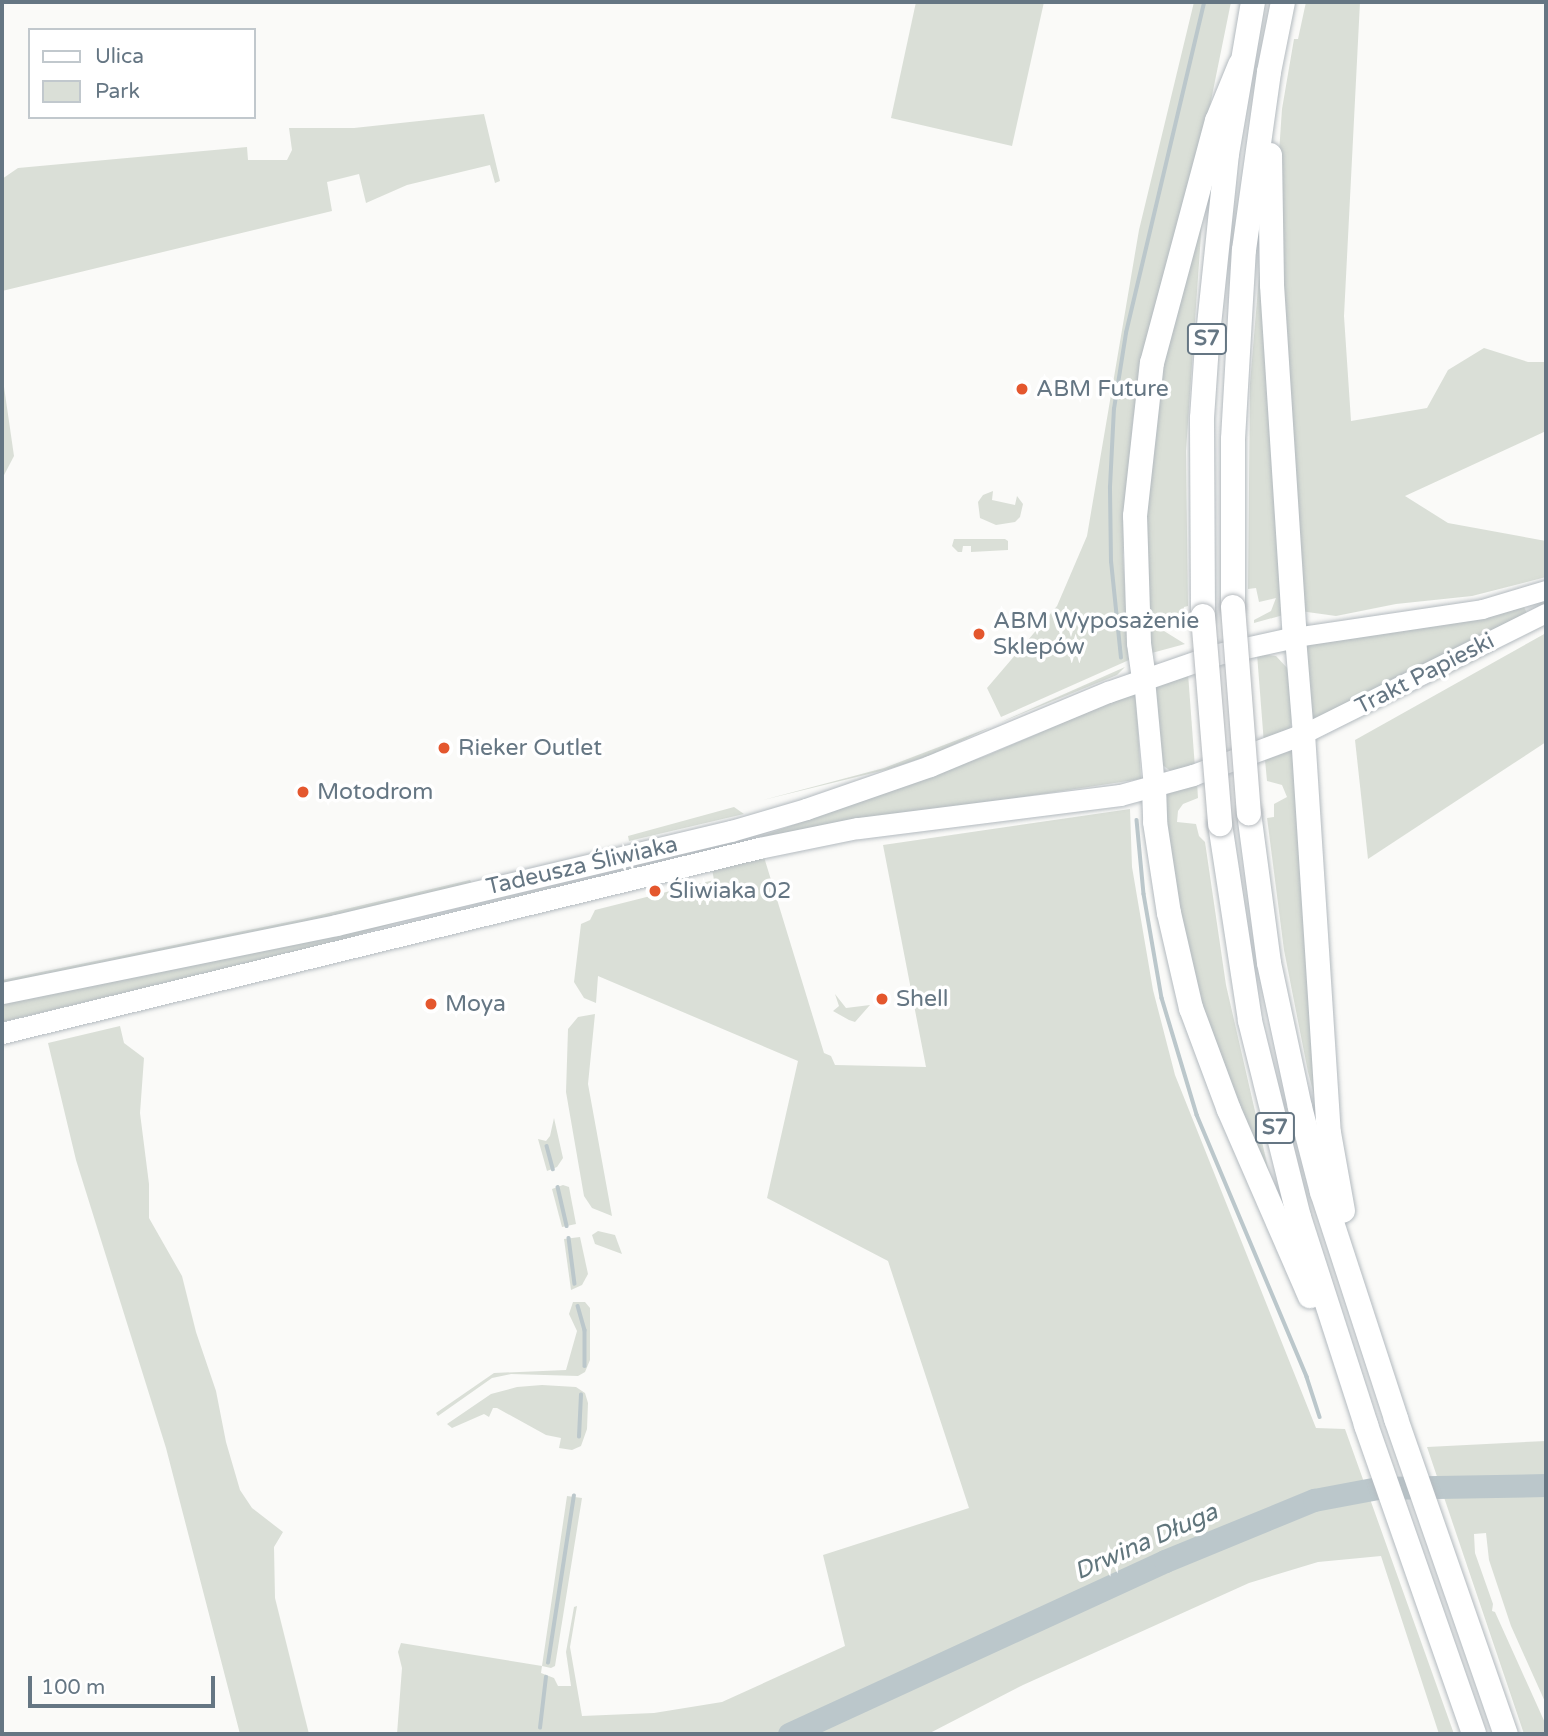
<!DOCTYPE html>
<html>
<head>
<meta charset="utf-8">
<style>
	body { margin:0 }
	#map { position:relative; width:1548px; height:1736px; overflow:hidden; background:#fafaf8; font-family:"Varela Round",sans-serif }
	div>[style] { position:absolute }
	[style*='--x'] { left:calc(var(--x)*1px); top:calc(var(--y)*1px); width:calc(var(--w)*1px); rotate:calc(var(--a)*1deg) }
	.green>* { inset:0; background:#dadfd7 }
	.stream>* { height:3.5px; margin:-1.75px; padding:0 1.75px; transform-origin:1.75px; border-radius:1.75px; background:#bbc7cb }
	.river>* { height:23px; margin:-11.5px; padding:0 11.5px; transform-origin:11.5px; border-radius:11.5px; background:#bbc7cb }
	.roads { filter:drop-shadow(0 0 2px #b3babf) drop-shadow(0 0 2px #b3babf) }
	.secondary>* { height:19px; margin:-9.5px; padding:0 9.5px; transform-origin:9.5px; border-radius:9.5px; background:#fff }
	.primary>* { height:21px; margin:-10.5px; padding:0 10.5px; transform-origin:10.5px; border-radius:10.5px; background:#fff }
	.highway>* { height:24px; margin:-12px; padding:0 12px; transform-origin:12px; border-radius:12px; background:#fff }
	.bridges { filter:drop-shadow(0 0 2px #b4b9bd) drop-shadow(0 0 2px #b4b9bd) }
	.highway-bridge>* { height:24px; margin:-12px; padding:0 12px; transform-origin:12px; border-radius:12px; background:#fff }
	.dots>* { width:19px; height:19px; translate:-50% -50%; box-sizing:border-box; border:4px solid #fff; border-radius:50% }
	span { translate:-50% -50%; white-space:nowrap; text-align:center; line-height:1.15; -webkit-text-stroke:7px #fff; paint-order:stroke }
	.shield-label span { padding:2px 5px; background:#fff; border:2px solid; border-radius:5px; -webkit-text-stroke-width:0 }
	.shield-label { font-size:21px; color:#657683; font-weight:700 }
	.poi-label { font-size:23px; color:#657683 }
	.left { translate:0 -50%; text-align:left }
	.street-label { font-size:23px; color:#657683 }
	.water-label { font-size:24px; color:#60757c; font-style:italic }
	.frame { position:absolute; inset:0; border:4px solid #657683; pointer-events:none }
	.legend { position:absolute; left:28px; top:28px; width:228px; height:91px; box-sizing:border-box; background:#fff; border:2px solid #c1c8cd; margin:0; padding:9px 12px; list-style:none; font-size:21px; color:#657683 }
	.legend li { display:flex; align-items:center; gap:14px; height:35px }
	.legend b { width:35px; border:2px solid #c1c8cd }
	.scale { position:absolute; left:28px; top:1676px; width:187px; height:32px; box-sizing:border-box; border:4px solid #657683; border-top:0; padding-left:9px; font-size:21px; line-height:24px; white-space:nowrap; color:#657683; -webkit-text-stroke:5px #fff; paint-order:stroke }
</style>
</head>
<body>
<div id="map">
	<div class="green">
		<i style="clip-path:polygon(916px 2px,1044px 2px,1012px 146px,891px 118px)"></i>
		<i style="clip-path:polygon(1194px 2px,1231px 2px,1202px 145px,1145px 357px,1133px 419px,1123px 555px,1129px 660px,1001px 717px,987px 688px,1057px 606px,1087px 536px,1139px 230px)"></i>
		<i style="clip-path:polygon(1306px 2px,1360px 2px,1344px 316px,1351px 421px,1427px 408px,1448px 370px,1484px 348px,1528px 362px,1546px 362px,1546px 431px,1405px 496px,1448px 523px,1546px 541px,1546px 577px,1472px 596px,1396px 604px,1336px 616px,1300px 611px,1278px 167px,1282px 109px,1294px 39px,1298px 39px)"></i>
		<i style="clip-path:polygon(484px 114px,500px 181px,495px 183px,490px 165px,407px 185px,366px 203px,359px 174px,327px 182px,332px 211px,2px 291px,2px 179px,18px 168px,247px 147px,248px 160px,287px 160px,292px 150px,289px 128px,354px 128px)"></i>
		<i style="clip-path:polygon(1203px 205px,1186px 451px,1188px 606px,1184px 607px,1182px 619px,1157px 617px,1164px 631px,1185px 644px,1148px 654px,1141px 536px,1158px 383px)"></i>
		<i style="clip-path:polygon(1262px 240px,1287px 614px,1254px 623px,1254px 620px,1271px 611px,1276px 598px,1259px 602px,1256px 588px,1248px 589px,1250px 384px)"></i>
		<i style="clip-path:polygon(2px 373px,14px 456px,2px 479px)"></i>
		<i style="clip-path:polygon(993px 491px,992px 500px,1015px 505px,1017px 496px,1023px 504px,1020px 517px,1015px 522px,996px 525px,980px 518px,978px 502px,983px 495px)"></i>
		<i style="clip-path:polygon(954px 539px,1005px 539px,1008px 541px,1008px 550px,971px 552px,971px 546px,963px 546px,962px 552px,958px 552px,952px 546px)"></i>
		<i style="clip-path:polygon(1524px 607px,1527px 613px,1313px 722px,1307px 720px,1303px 653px,1309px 643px,1455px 622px)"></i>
		<i style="clip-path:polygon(1546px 633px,1546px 742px,1368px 859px,1355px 740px)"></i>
		<i style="clip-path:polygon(1257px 654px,1276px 656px,1289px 670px,1292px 719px,1290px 728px,1284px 735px,1264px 744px)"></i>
		<i style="clip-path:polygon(1125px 667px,1117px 675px,999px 723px)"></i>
		<i style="clip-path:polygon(1188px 673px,1195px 768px,1172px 772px,1157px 761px,1152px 692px,1158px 684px)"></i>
		<i style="clip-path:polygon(1132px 693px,1136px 694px,1141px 779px,759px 837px,988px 755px)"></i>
		<i style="clip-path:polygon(991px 727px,934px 754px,889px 769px,755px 802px,884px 768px)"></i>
		<i style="clip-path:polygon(1292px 750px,1320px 1116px,1308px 1072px,1284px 950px,1267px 818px,1274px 817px,1274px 804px,1287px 797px,1282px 785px,1267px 781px,1265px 760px)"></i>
		<i style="clip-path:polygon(1197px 782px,1198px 798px,1183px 804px,1178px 811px,1177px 822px,1196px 824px,1199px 836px,1205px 842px,1226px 985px,1274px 1194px,1183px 955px,1162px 793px)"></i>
		<i style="clip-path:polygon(734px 807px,744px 814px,629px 841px,628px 836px)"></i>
		<i style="clip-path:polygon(1130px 809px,1132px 867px,1153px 990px,1175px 1075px,1316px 1428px,1345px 1429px,1454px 1734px,1439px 1734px,1381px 1556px,1318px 1562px,1249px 1583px,1023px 1685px,928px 1734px,397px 1734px,402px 1668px,398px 1652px,401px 1643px,542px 1666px,567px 1496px,582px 1498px,555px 1666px,551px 1668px,542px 1666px,541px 1673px,554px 1678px,558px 1686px,571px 1686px,566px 1652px,574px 1607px,577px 1606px,570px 1647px,582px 1716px,654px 1713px,722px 1702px,845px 1646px,823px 1555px,969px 1508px,888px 1261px,767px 1198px,798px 1061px,598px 976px,596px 1003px,584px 998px,574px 982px,581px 924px,590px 920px,595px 910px,714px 880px,712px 869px,764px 857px,824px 1053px,831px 1056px,835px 1065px,926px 1067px,883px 845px)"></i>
		<i style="clip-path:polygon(470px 880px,472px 883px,458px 889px,2px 986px,2px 980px,303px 919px)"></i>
		<i style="clip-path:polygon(405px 916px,406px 919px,337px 942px,2px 1022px,2px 1000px)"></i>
		<i style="clip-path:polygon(835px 994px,846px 1008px,870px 1005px,855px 1022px,849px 1020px,833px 1011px,839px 1006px)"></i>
		<i style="clip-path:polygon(595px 1014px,588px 1084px,612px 1216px,592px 1208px,584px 1196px,566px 1092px,568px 1029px,578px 1017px)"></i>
		<i style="clip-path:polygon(120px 1026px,124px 1043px,144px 1058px,140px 1113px,149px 1184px,149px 1218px,182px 1276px,196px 1332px,216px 1391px,226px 1442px,240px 1490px,252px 1508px,283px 1532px,274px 1547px,275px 1598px,309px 1734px,240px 1734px,166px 1448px,76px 1160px,48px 1043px)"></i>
		<i style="clip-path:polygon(554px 1118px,563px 1158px,557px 1167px,547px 1171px,538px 1139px,546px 1141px,550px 1136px)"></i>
		<i style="clip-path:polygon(563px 1185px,569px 1187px,576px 1224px,562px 1227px,552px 1189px)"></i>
		<i style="clip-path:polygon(598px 1231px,615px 1235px,622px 1254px,595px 1244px,592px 1235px)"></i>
		<i style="clip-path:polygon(580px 1237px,588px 1274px,582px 1285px,571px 1290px,564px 1239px)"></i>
		<i style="clip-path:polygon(573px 1302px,585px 1302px,590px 1308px,590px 1360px,585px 1372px,578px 1376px,511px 1374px,492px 1378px,438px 1416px,436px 1413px,494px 1373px,566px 1370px,577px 1331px,569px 1314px)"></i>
		<i style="clip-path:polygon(542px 1385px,576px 1387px,585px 1393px,588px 1403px,587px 1429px,581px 1446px,572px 1450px,559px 1448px,561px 1438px,546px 1435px,497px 1408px,493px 1408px,489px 1417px,484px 1414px,452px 1428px,447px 1424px,491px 1394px,517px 1387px)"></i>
		<i style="clip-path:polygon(1546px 1441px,1546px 1704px,1511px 1626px,1489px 1560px,1486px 1533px,1474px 1534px,1475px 1553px,1493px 1604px,1492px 1611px,1495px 1612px,1546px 1725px,1546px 1734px,1524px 1734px,1427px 1447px)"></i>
	</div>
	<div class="stream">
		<i style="--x:1121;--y:658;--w:97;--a:-95.9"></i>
		<i style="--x:1111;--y:562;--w:75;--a:-90.8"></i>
		<i style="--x:1110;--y:487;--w:78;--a:-87.1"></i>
		<i style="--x:1114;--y:409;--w:77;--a:-81"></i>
		<i style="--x:1126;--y:333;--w:340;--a:-76.7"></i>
		<i style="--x:1137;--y:820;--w:74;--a:84.6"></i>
		<i style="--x:1144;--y:894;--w:106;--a:80.2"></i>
		<i style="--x:1162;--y:998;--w:122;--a:73.3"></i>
		<i style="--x:1197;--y:1115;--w:284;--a:67.2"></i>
		<i style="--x:1307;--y:1377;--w:42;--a:72"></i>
		<i style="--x:547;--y:1146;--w:24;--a:75"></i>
		<i style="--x:558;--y:1187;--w:40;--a:77"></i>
		<i style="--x:569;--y:1238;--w:46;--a:82.6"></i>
		<i style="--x:578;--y:1306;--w:25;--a:74"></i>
		<i style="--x:585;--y:1330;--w:36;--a:90"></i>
		<i style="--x:579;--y:1437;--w:42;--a:-87.3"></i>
		<i style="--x:548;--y:1663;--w:169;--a:-81.2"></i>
		<i style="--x:540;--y:1728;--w:51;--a:-83.3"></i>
	</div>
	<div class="river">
		<i style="--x:789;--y:1734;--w:414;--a:-24.7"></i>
		<i style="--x:1165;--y:1561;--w:161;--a:-22.3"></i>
		<i style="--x:1314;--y:1500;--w:65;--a:-10.6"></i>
		<i style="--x:1378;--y:1488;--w:168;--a:-1"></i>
	</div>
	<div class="roads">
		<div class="secondary">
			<i style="--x:1295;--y:637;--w:189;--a:-8.5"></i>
			<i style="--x:1482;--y:609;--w:67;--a:-16.5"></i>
			<i style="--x:1303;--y:734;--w:271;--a:-26.5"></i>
		</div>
		<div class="primary">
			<i style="--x:1144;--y:679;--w:108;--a:84.7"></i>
			<i style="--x:2;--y:993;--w:341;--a:-11.5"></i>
			<i style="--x:336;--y:925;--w:406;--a:-13.4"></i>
			<i style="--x:731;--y:831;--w:78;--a:-16.3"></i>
			<i style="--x:806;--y:809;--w:131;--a:-19.1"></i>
			<i style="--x:930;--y:766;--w:193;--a:-22.6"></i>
			<i style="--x:1108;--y:692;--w:116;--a:-19.1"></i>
			<i style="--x:1218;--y:654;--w:79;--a:-12.4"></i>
			<i style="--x:1295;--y:637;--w:97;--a:85.3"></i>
			<i style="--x:1303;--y:734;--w:117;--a:159.6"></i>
			<i style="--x:1193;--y:775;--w:76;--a:164.7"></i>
			<i style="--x:1120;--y:795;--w:265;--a:172.8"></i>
			<i style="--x:857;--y:828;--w:100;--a:168.5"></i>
			<i style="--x:759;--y:848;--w:779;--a:166.27"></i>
		</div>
		<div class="highway">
			<i style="--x:1270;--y:155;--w:130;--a:89.1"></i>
			<i style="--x:1272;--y:285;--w:353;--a:86.3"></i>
			<i style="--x:1233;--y:607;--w:168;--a:-90"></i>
			<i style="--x:1233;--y:439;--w:189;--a:-86.7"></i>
			<i style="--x:1244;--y:250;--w:180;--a:-82"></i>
			<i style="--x:1269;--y:72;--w:71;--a:-78.7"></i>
			<i style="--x:1203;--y:616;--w:198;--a:-90.3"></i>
			<i style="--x:1202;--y:418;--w:74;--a:-86.1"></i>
			<i style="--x:1207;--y:344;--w:191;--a:-84"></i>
			<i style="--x:1227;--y:154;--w:154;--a:-80.3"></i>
			<i style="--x:1144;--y:679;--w:36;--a:-98"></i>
			<i style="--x:1139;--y:643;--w:127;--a:-91.8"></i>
			<i style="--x:1135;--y:516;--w:154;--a:-83.7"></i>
			<i style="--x:1152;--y:363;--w:251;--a:-75"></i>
			<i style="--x:1217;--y:121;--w:61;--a:-67.7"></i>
			<i style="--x:1303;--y:734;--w:400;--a:86.3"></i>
			<i style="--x:1329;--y:1133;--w:79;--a:79.8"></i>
			<i style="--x:1154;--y:787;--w:35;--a:88"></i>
			<i style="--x:1155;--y:822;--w:92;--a:81.3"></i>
			<i style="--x:1169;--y:913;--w:98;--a:77"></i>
			<i style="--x:1191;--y:1008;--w:109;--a:69.6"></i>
			<i style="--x:1229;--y:1110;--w:203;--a:66.5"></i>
			<i style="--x:1249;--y:813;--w:151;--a:82.4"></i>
			<i style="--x:1269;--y:963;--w:147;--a:77.9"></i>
			<i style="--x:1300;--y:1107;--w:88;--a:75.5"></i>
			<i style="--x:1322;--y:1192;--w:239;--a:71.9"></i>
			<i style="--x:1396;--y:1419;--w:334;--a:70.8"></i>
			<i style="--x:1220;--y:824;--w:199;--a:81.3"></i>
			<i style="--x:1250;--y:1021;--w:202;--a:76"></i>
			<i style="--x:1299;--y:1217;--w:219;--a:72.1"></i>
			<i style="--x:1366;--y:1425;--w:327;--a:70.7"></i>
		</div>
	</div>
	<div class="bridges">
		<div class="highway-bridge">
			<i style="--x:1233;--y:607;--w:207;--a:85.6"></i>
			<i style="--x:1203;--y:616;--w:209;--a:85.3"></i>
		</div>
	</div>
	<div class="dots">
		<i style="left:1022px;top:389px;background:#e4572e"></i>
		<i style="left:979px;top:634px;background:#e4572e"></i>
		<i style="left:444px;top:748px;background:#e4572e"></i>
		<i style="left:303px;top:792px;background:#e4572e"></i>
		<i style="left:655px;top:891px;background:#e4572e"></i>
		<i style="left:882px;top:999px;background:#e4572e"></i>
		<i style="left:431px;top:1004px;background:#e4572e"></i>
	</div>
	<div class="shield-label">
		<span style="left:1207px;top:339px">S7</span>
		<span style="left:1275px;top:1128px">S7</span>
	</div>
	<div class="poi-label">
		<span class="left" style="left:1036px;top:389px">ABM Future</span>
		<span class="left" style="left:993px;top:634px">ABM Wyposażenie<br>Sklepów</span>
		<span class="left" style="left:458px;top:748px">Rieker Outlet</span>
		<span class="left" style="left:317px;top:792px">Motodrom</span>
		<span class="left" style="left:669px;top:891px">Śliwiaka 02</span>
		<span class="left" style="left:896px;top:999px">Shell</span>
		<span class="left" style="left:445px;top:1004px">Moya</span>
	</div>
	<div class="street-label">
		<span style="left:1425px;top:674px;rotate:-27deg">Trakt Papieski</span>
		<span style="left:582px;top:866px;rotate:-13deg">Tadeusza Śliwiaka</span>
	</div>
	<div class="water-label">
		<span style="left:1146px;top:1542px;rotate:-24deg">Drwina Długa</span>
	</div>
	<div class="frame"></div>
	<ul class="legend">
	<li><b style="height:9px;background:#fff"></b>Ulica</li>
	<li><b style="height:19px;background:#dadfd7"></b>Park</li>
	</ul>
	<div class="scale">100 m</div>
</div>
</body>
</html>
